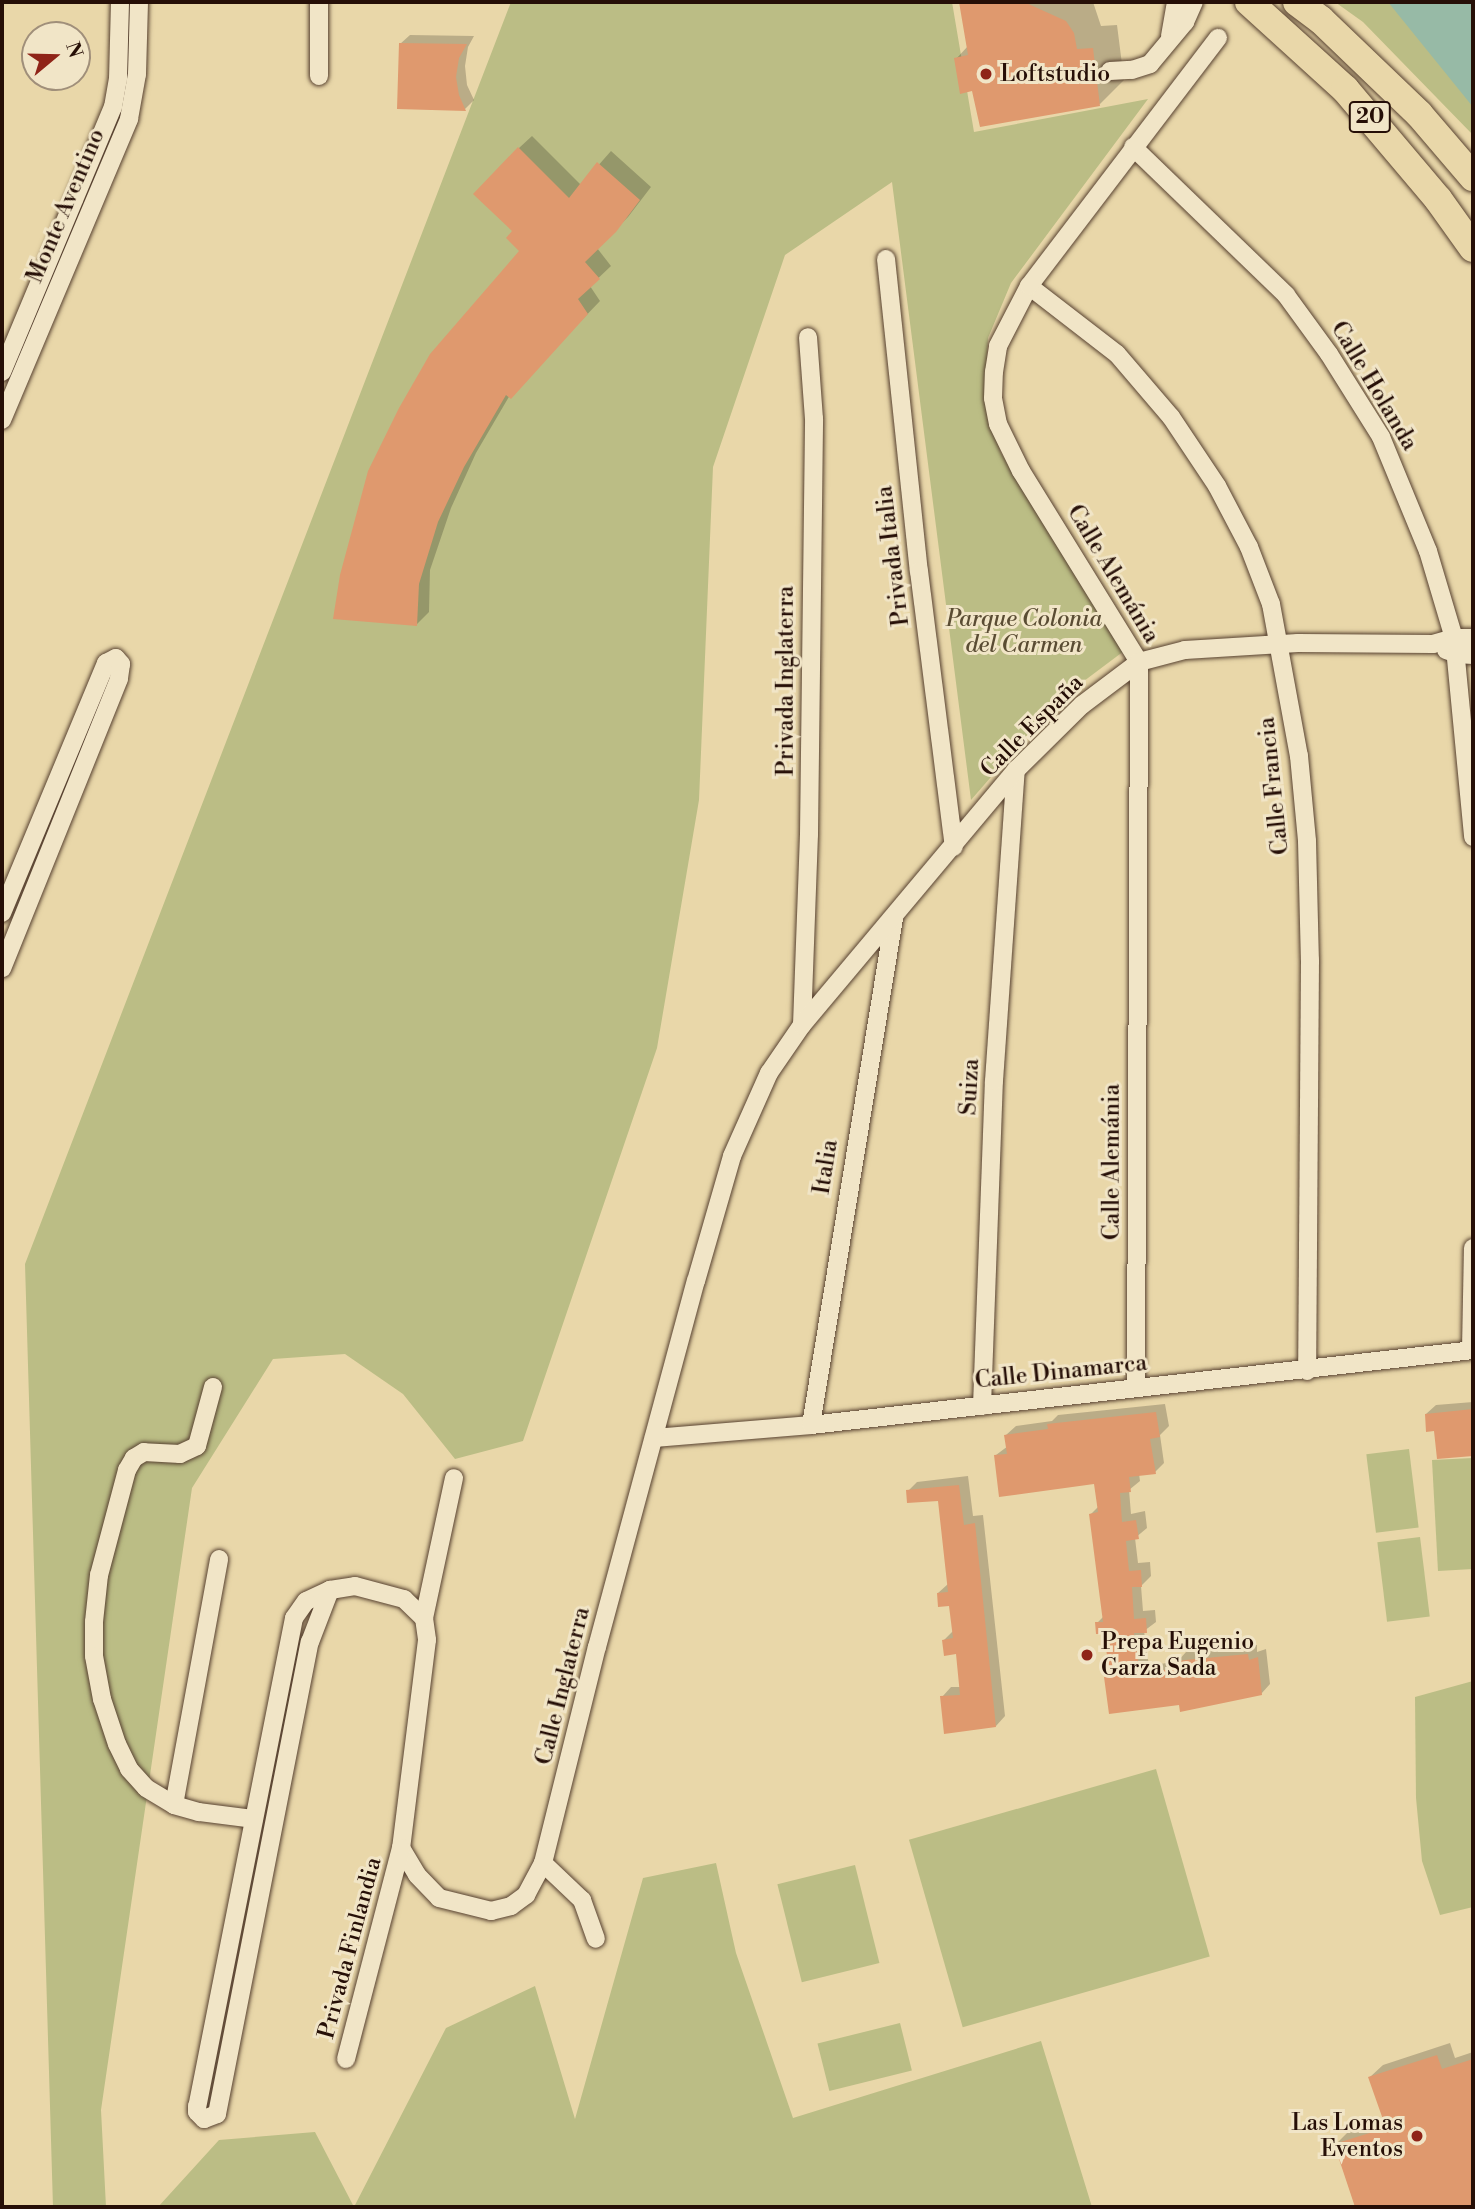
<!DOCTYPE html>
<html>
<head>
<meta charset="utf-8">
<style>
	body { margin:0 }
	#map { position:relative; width:1475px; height:2209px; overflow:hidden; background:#e9d7a9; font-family:"Libre Bodoni",serif }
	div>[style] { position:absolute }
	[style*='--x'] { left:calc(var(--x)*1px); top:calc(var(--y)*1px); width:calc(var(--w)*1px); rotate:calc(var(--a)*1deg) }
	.green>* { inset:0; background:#bbbd85; transform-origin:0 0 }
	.water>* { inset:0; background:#97baa6 }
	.shadow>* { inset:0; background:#0003 }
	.building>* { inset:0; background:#df996e }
	.roads { filter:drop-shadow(0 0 2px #574130) drop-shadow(0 0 2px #574130) }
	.minor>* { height:18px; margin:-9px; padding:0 9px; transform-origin:9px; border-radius:9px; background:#f1e5c7 }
	.primary>* { height:28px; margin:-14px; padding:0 14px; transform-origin:14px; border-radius:14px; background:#e9d7a9 }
	.dots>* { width:19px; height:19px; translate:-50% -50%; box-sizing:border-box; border:4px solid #f1e5c7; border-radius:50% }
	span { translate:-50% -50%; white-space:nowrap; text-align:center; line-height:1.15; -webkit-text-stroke:6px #f1e5c7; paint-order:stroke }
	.shield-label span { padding:2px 5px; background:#f1e5c7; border:2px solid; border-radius:5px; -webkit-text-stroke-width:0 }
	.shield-label { font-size:21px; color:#260f07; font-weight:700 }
	.poi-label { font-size:23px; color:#260f07 }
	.left { translate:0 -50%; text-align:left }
	.right { translate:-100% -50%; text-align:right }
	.street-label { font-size:23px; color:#260f07 }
	.park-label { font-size:23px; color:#5a4c33; font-style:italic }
	.frame { position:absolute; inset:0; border:4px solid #260f07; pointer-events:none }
	.north { position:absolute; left:21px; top:21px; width:70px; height:70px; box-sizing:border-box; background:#f1e5c7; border:2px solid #a08f7a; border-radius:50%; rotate:71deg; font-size:19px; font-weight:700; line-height:28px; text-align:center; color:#260f07 }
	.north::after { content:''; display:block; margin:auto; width:24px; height:32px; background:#8f2418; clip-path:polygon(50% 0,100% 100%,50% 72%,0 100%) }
</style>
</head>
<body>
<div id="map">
	<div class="green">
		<i style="clip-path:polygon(511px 2px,952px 2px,974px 132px,1148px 99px,1011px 283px,988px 338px,985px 402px,1001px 453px,1124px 651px,1056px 702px,971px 800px,892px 182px,785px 255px,713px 467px,699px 800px,657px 1048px,523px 1441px,455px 1459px,403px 1394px,345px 1354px,273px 1359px,192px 1488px,101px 2110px,106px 2207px,53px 2207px,25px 1264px)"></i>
		<i style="clip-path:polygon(1335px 2px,1473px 2px,1473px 135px,1363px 22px)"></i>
		<i style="left:1409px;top:1449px;width:79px;height:43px;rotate:83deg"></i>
		<i style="clip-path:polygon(1473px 1458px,1473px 1569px,1438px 1571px,1432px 1460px)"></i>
		<i style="left:1420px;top:1537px;width:80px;height:43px;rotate:83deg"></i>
		<i style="clip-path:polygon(1473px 1681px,1473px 1907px,1440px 1915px,1422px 1861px,1416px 1798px,1415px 1697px)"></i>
		<i style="left:1156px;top:1769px;width:195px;height:257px;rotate:74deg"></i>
		<i style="clip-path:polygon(716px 1863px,736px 1953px,793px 2118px,1041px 2041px,1092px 2207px,158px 2207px,219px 2140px,315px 2132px,354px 2207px,446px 2028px,535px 1986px,575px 2119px,643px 1878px)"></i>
		<i style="left:855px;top:1865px;width:101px;height:80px;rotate:76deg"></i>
		<i style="left:900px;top:2023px;width:49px;height:85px;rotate:76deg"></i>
	</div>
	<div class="water">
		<i style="clip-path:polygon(1388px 2px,1473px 2px,1473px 107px)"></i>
	</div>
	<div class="shadow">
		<i style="clip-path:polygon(961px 2px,1093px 2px,1101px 26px,1117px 25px,1124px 80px,1100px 104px,973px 89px,956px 59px,968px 46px)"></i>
		<i style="clip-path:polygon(410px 35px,474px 36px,468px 47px,465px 66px,467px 85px,474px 100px,465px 109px,399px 108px,400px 44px)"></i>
		<i style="clip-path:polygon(532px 136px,581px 185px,611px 151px,651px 187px,628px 217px,597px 248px,611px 266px,590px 286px,600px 301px,510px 395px,476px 453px,451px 508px,430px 570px,429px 612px,417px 624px,335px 617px,521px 251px,515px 231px,519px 148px)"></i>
		<i style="clip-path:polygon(1473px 1402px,1473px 1454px,1438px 1457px,1436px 1429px,1426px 1414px,1436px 1405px)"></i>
		<i style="clip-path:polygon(1165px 1404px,1169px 1426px,1160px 1435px,1164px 1463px,1155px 1472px,1139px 1474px,1140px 1481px,1129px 1490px,1131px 1514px,1145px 1511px,1147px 1528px,1135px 1538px,1138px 1563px,1150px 1562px,1151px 1576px,1141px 1586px,1143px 1611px,1155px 1610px,1156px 1622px,1144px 1631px,1149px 1666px,1178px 1661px,1186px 1652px,1257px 1645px,1257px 1652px,1266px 1649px,1270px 1684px,1261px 1694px,1181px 1703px,1105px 1678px,1111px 1673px,1106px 1632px,1097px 1623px,1104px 1616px,1091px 1514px,1099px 1506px,1096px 1482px,996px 1455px,1008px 1446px,1006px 1435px,1016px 1426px,1052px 1421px,1058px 1415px)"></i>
		<i style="clip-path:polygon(968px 1476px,973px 1516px,983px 1515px,1005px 1716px,996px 1726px,942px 1697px,951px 1687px,961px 1687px,957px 1652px,944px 1640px,953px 1631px,951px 1604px,938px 1593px,948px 1584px,940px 1499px,908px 1491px,917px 1482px)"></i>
		<i style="clip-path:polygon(1450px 2043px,1455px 2058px,1473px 2052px,1473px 2207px,1357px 2207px,1336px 2144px,1349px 2131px,1385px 2121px,1370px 2077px,1383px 2065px)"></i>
	</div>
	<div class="building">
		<i style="clip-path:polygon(959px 2px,1024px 2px,1066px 21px,1074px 33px,1077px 49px,1093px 48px,1100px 106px,980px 127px,972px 91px,960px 94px,954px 58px,968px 55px)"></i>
		<i style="clip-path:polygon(399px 43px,467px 44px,459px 58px,456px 77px,459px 95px,466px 111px,397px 109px)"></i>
		<i style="clip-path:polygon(518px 147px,569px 198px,597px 162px,640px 200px,616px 232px,585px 262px,600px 279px,578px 299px,588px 314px,511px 399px,506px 395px,464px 467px,438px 522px,419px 584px,417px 626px,333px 619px,340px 575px,368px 471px,399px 408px,430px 354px,519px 251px,506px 238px,512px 231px,473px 194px)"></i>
		<i style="clip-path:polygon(1473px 1409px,1473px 1456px,1437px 1459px,1434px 1431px,1426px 1432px,1425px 1414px)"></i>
		<i style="clip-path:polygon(1156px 1412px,1160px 1437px,1150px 1439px,1156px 1474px,1129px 1477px,1131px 1492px,1120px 1493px,1122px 1522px,1136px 1520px,1139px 1539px,1126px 1541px,1129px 1571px,1141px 1570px,1142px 1587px,1132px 1587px,1134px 1619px,1146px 1618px,1147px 1633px,1134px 1633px,1140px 1674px,1176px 1668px,1175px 1661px,1248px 1654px,1249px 1660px,1258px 1657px,1262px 1695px,1180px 1712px,1179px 1705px,1109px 1714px,1104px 1677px,1110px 1677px,1104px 1634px,1096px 1634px,1095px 1622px,1103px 1622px,1089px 1514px,1098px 1512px,1094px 1484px,999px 1497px,994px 1455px,1007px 1454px,1004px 1435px,1048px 1429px,1047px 1424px)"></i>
		<i style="clip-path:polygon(959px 1485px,964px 1525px,975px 1523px,996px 1727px,944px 1734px,940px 1696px,960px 1695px,956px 1654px,944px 1656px,942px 1640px,953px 1638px,949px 1606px,938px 1607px,937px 1593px,948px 1592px,938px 1501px,907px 1503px,906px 1490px)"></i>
		<i style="clip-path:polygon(1437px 2055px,1442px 2069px,1473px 2059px,1473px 2207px,1355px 2207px,1334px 2144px,1386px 2128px,1368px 2077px)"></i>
	</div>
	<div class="roads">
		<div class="minor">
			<i style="--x:1170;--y:36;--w:35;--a:-80"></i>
			<i style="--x:1110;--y:71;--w:22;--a:-3"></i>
			<i style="--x:1132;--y:70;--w:19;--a:-18"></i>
			<i style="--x:1150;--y:64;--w:55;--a:-50.2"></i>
			<i style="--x:1185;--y:22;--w:22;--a:-66"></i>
			<i style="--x:319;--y:76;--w:74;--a:-90"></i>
			<i style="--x:1133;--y:147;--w:213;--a:44"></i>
			<i style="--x:1286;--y:295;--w:73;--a:53.9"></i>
			<i style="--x:1329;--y:354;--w:98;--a:57.9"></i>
			<i style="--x:1381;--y:437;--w:123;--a:67.6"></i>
			<i style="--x:1428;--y:551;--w:91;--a:73.4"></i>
			<i style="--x:1454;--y:638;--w:200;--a:84.5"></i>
			<i style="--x:886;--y:259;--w:314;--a:84"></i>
			<i style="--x:919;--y:571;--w:278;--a:82.8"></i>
			<i style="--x:1029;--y:286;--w:111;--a:37.7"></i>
			<i style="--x:1117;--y:354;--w:83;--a:49.4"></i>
			<i style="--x:1171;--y:417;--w:83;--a:56.3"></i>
			<i style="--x:1217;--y:486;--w:69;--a:62.3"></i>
			<i style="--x:1249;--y:547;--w:61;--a:68.9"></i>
			<i style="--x:1271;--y:604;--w:155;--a:79.6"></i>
			<i style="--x:1299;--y:756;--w:85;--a:84.6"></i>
			<i style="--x:1307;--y:841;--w:119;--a:88.6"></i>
			<i style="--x:1310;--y:960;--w:411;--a:90.4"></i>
			<i style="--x:2;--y:372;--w:287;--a:-67.3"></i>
			<i style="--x:113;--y:107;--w:28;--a:-80"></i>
			<i style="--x:118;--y:79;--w:77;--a:-88.5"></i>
			<i style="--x:2;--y:420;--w:327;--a:-67.1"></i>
			<i style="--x:129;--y:119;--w:46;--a:-79.9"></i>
			<i style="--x:137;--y:74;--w:72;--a:-88.4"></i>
			<i style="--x:1446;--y:650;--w:12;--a:20"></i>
			<i style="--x:1457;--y:654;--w:16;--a:4"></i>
			<i style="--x:2;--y:913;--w:271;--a:-67.4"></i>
			<i style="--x:106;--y:663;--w:11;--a:-27"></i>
			<i style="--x:116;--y:658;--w:8;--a:50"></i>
			<i style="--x:121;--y:664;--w:15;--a:98"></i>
			<i style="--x:119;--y:679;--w:312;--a:112"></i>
			<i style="--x:802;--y:1025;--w:191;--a:-87.9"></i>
			<i style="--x:809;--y:834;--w:415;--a:-89.3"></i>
			<i style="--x:814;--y:419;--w:82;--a:-94.2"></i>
			<i style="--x:1471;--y:1350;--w:102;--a:-88.9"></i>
			<i style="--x:213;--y:1387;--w:61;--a:105.2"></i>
			<i style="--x:197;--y:1446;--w:19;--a:155"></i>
			<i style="--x:180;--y:1454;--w:36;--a:-177"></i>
			<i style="--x:144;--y:1452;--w:12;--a:149"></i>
			<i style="--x:134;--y:1458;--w:14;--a:120"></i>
			<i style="--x:127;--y:1470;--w:109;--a:104.9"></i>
			<i style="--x:99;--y:1575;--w:47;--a:96.1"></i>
			<i style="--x:94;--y:1622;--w:34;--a:90"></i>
			<i style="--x:94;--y:1656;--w:44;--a:79.5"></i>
			<i style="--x:102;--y:1699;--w:47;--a:71.6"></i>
			<i style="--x:117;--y:1744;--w:28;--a:64"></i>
			<i style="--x:129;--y:1769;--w:25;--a:48"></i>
			<i style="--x:146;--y:1788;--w:33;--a:31"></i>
			<i style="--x:174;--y:1805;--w:26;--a:16"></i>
			<i style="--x:199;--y:1812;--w:55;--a:7.3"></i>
			<i style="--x:1136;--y:1388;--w:726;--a:-89.76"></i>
			<i style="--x:1139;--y:662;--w:225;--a:-121.7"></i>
			<i style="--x:1021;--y:471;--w:52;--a:-116.1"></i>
			<i style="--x:998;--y:424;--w:26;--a:-101"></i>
			<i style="--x:993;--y:398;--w:26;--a:-88"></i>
			<i style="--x:994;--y:372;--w:26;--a:-81"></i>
			<i style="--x:998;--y:346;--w:68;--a:-62.7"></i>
			<i style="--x:1029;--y:286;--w:312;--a:-52.7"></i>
			<i style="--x:982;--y:1406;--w:325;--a:-87.9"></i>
			<i style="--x:994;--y:1081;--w:312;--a:-86"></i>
			<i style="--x:811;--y:1425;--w:514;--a:-80.7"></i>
			<i style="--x:654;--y:1438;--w:158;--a:-4.7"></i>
			<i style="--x:811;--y:1425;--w:666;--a:-6.46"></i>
			<i style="--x:330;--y:1590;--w:26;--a:155"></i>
			<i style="--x:306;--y:1601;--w:21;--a:125"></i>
			<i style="--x:294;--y:1618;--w:498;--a:101.2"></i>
			<i style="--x:197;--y:2106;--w:6;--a:90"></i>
			<i style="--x:197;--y:2112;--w:10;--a:45"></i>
			<i style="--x:204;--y:2119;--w:14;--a:-21"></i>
			<i style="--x:217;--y:2114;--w:481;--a:-78.9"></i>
			<i style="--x:310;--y:1642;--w:56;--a:-69"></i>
			<i style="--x:330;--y:1590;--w:25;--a:-9"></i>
			<i style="--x:355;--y:1586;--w:51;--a:14.9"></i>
			<i style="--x:404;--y:1599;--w:28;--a:44"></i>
			<i style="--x:424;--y:1618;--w:22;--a:82"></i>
			<i style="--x:427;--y:1640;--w:210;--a:97.1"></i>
			<i style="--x:401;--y:1848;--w:31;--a:59"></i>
			<i style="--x:417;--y:1875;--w:32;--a:46"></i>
			<i style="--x:439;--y:1898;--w:54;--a:14"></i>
			<i style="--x:491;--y:1911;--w:21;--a:-14"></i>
			<i style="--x:511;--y:1906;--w:19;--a:-36"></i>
			<i style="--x:526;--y:1895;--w:36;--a:-62"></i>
			<i style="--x:543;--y:1863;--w:223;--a:-76"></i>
			<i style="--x:597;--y:1647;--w:379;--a:-74.9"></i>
			<i style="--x:696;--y:1281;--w:130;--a:-73.9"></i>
			<i style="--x:732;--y:1156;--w:91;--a:-66"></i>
			<i style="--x:769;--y:1073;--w:58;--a:-55.5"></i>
			<i style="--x:802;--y:1025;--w:333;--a:-50"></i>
			<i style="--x:1016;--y:770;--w:93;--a:-44.6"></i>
			<i style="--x:1082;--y:705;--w:71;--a:-37"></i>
			<i style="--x:1139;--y:662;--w:48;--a:-14.6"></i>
			<i style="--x:1185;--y:650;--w:113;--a:-3.5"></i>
			<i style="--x:1298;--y:643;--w:135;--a:0.4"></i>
			<i style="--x:1433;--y:644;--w:22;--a:-16"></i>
			<i style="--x:1454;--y:638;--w:19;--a:0"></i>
			<i style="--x:424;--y:1618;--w:143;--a:-77.9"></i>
			<i style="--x:174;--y:1805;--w:250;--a:-79.6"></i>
			<i style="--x:543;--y:1863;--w:54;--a:43.5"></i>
			<i style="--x:582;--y:1900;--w:41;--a:70.3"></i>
			<i style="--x:346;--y:2059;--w:218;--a:-75.4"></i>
		</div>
		<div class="primary">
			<i style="--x:1249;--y:2;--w:130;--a:42.2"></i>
			<i style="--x:1345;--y:89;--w:144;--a:49.8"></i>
			<i style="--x:1438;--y:199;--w:60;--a:54.5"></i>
			<i style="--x:1297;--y:2;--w:30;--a:37"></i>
			<i style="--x:1321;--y:20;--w:136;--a:43.8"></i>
			<i style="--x:1419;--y:114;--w:83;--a:49.4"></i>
		</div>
	</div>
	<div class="dots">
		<i style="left:986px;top:74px;background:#8f2418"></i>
		<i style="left:1087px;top:1655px;background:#8f2418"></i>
		<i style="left:1417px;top:2136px;background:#8f2418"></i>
	</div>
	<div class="shield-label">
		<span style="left:1370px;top:117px">20</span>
	</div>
	<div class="poi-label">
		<span class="left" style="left:1000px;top:74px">Loftstudio</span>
		<span class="left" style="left:1101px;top:1655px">Prepa Eugenio<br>Garza Sada</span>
		<span class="right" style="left:1403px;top:2136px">Las Lomas<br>Eventos</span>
	</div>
	<div class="street-label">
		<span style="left:66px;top:206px;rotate:-67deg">Monte Aventino</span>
		<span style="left:1374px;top:386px;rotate:59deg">Calle Holanda</span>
		<span style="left:893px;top:556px;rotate:-97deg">Privada Italia</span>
		<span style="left:1113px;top:574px;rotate:59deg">Calle Alemánia</span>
		<span style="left:786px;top:681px;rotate:-90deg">Privada Inglaterra</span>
		<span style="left:1032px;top:726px;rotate:-45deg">Calle España</span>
		<span style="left:1274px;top:786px;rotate:-96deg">Calle Francia</span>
		<span style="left:970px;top:1087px;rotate:-87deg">Suiza</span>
		<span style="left:1112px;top:1162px;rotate:-90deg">Calle Alemánia</span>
		<span style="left:826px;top:1167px;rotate:-81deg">Italia</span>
		<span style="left:1061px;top:1372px;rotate:-6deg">Calle Dinamarca</span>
		<span style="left:563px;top:1686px;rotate:-76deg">Calle Inglaterra</span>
		<span style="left:350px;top:1948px;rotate:-75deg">Privada Finlandia</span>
	</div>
	<div class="park-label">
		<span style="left:1024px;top:632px">Parque Colonia<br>del Carmen</span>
	</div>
	<div class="frame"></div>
	<div class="north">N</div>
</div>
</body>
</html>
